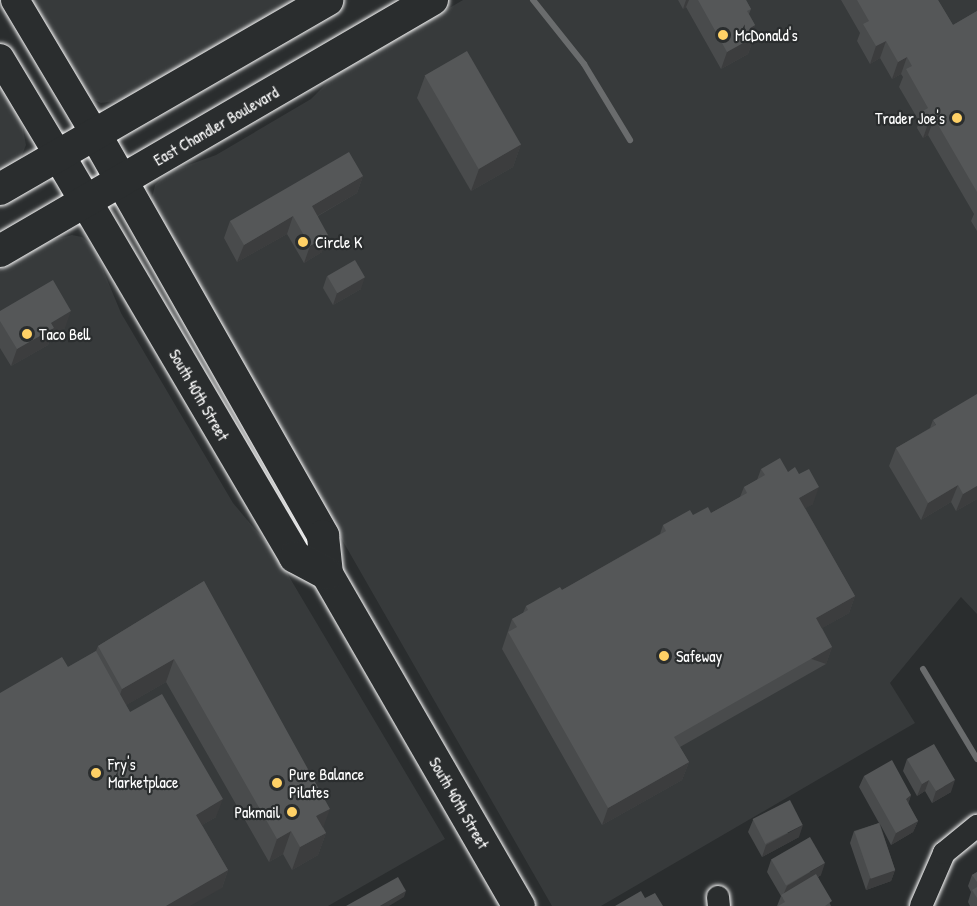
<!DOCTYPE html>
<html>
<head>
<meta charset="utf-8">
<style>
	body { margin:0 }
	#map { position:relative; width:977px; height:906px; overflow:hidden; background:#2a2d2e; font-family:"Patrick Hand",sans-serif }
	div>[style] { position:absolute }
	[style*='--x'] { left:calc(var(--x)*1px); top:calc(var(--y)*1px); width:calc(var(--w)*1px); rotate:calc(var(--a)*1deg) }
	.built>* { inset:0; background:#373a3b }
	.stream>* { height:6px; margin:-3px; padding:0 3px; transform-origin:3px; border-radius:3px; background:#6a6c6d }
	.roads { filter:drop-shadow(0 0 2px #fff) drop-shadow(0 0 2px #fff) }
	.minor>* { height:22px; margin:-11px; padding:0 11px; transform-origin:11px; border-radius:11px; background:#2a2d2e }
	.tertiary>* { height:28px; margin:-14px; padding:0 14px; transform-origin:14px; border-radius:14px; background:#2a2d2e }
	.secondary>* { height:32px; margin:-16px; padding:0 16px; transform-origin:16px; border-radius:16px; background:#2a2d2e }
	.wall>* { inset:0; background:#494b4c }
	.shaded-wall>* { inset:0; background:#3c3d3e; transform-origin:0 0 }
	.building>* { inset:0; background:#555758; transform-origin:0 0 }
	.dots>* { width:16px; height:16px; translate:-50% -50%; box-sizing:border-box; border:3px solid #2a2d2e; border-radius:50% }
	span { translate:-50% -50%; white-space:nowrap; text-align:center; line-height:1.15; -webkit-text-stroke:4.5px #2a2d2e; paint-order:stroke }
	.poi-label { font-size:16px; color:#fff }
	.left { translate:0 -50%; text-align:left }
	.right { translate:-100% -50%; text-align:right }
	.street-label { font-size:16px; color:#fff }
</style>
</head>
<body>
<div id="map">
	<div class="built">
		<i style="clip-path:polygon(31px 0,294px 0,122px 100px,101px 103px,88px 97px)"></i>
		<i style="clip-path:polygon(463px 0,977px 0,977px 614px,961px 597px,890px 683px,915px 723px,601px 906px,552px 906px,156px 215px,152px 198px,155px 185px,169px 172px,216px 155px,311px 99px,335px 75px)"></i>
		<i style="clip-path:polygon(0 84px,21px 119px,26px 145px,20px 160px,0 170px)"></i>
		<i style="clip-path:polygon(72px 235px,82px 237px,94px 248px,121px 313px,233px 503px,275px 553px,445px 839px,328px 906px,0 906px,0 270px,50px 241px)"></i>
	</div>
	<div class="stream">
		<i style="--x:533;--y:0;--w:82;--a:51.4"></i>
		<i style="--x:584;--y:64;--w:89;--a:58.8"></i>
		<i style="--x:923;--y:669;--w:105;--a:59"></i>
	</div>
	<div class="roads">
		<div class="minor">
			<i style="--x:718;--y:897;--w:9;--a:84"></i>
			<i style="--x:921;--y:906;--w:58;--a:-66.5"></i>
			<i style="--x:944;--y:853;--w:43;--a:-39.3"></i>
		</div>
		<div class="tertiary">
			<i style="--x:15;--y:0;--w:156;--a:59.2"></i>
			<i style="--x:0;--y:58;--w:114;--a:59"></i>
		</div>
		<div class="secondary">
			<i style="--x:95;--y:134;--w:462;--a:60.4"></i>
			<i style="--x:323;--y:536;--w:38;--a:84"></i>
			<i style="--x:327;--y:574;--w:384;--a:60"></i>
			<i style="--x:59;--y:156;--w:465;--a:59.5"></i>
			<i style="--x:295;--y:557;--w:36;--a:28"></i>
			<i style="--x:0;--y:189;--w:378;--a:-30"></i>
			<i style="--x:0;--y:251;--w:500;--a:-30.2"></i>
		</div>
	</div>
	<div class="wall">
		<i style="clip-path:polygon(678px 0,746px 0,751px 9px,749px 14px,755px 25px,752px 32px,754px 37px,748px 54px,721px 69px,686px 7px,683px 9px)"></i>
		<i style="clip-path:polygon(841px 0,938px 0,953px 25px,977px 11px,977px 231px,971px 221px,974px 214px,928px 135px,923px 138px,917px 128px,919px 121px,899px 87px,903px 77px,901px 74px,892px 79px,880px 58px,870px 64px,857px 41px,860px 33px)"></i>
		<i style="clip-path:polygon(425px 76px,521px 144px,513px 167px,471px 191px,417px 98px)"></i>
		<i style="clip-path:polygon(363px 176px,357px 193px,318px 216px,322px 252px,304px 263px,287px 234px,237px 262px,224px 238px,230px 221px)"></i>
		<i style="clip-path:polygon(327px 276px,361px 289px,333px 305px,323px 288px)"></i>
		<i style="clip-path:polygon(0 311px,65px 328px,51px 336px,48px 345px,11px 366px,0 348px)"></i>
		<i style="clip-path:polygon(933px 420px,977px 499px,956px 511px,951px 502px,921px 520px,889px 466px,896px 448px,930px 428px)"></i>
		<i style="clip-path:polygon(761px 469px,788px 472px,813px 504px,805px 508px,855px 596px,849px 613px,822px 628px,832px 647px,826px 664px,680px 747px,689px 762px,682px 780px,602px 825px,502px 649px,512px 619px,523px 613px,526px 606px,562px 590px,660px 534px,663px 525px,693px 515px,711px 513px,740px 497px,744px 487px,757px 480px)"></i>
		<i style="clip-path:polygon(204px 581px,326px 833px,318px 855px,292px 870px,283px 854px,269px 862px,166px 682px,126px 705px,130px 712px,216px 817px,202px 825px,228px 870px,222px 888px,68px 667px,96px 651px,98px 646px)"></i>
		<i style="clip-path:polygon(907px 759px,951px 792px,932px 803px,925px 791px,917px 796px,903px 771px)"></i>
		<i style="clip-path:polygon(864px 776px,911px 795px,908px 804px,918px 821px,913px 832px,891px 845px,880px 824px,895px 870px,891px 881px,866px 890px,850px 843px,854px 831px,879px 823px,859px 787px)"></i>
		<i style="clip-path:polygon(753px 820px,799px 837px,762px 857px,748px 832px)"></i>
		<i style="clip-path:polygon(771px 860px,821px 875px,818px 877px,831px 906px,777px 906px,781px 896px,767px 872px)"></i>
		<i style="clip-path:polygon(977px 872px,977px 906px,970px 906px,968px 902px,971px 892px,968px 886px,972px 875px)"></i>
	</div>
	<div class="shaded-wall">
		<i style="clip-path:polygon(686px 0,689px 0,686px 7px,683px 9px)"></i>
		<i style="clip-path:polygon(755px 25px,750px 39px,754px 37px,748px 54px,721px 69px,727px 52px,750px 28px)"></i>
		<i style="clip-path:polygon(886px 41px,880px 58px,870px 64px,876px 46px)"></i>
		<i style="clip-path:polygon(907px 57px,901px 74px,892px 79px,898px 62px)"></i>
		<i style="clip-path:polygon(934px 118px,928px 135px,923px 138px,929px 121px)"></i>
		<i style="clip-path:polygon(521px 144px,513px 167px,471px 191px,479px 169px)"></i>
		<i style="clip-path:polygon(363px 176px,357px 193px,305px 223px,312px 206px)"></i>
		<i style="clip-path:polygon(293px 216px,287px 234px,237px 262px,244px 245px)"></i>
		<i style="clip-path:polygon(328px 235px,322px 252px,304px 263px,310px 246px)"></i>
		<i style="clip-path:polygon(365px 277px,361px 289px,333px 305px,337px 293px)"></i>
		<i style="clip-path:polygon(71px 311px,65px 328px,51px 336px,48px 345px,11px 366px,17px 349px,51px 323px)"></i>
		<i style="clip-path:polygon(958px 485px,951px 502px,921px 520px,928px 503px)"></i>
		<i style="clip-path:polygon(977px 486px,977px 499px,956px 511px,963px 494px)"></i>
		<i style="clip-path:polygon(819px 487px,813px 504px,793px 515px,799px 498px)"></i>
		<i style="clip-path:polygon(855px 596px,849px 613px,810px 635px,816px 618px)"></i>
		<i style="left:832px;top:647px;width:18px;height:182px;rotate:109deg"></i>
		<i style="clip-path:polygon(174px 659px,166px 682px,114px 712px,122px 689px)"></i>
		<i style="clip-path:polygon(689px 762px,682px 780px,602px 825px,608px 808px)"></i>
		<i style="clip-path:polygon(929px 780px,925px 791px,917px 796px,922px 784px)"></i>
		<i style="clip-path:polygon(955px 780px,951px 792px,932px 803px,936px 791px)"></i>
		<i style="clip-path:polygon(911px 795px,907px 807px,906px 799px)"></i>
		<i style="clip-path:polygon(223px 799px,216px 817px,190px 832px,196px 815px)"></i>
		<i style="clip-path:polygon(330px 809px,322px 831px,316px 816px)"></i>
		<i style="clip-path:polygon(918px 821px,913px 832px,891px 845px,896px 833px)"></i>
		<i style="clip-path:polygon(803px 825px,799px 837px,762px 857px,766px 845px)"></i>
		<i style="clip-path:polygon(291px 831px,283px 854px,269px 862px,277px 839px)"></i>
		<i style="clip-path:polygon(326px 833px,318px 855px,292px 870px,300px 847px)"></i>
		<i style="clip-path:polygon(825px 863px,821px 875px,782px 898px,787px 886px)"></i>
		<i style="clip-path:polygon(228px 870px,222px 888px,190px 906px,166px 906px)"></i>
		<i style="clip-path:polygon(895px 870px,891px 881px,866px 890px,870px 878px)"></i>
		<i style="clip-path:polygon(406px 891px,404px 897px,389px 906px,380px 906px)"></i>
	</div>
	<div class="building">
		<i style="clip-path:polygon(698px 0,746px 0,751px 9px,747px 11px,755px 25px,750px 28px,754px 37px,727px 52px)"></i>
		<i style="clip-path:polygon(857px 0,938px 0,953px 25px,977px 11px,977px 192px,934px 118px,929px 121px,923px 111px,928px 108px,906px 69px,912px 66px,907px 57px,898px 62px,886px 41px,876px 46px,863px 24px,869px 21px)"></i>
		<i style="left:467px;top:51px;width:108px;height:49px;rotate:60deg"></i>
		<i style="clip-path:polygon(349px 152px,363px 176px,312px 206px,328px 235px,310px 246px,293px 216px,244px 245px,230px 221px)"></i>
		<i style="left:355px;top:260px;width:20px;height:32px;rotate:60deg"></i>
		<i style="clip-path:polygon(53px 280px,71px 311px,51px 323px,54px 328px,17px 349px,0 321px,0 311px)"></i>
		<i style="clip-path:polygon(977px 394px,977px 486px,963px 494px,958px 485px,928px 503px,896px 448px,936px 425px,933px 420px)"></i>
		<i style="clip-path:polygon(780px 458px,788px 472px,795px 467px,799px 474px,809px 469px,819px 487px,799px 498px,855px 596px,816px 618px,832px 647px,674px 737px,689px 762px,608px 808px,508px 632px,517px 627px,512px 619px,528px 610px,526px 606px,560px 587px,562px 590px,666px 531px,663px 525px,690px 510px,693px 515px,708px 507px,711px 513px,747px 493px,744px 487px,765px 475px,761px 469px)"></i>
		<i style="clip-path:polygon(204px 581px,330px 809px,316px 816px,326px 833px,300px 847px,291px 831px,277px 839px,174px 659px,122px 689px,98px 646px)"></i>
		<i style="clip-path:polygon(96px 651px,130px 712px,162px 694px,223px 799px,196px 815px,228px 870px,166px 906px,0 906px,0 693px,62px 657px,68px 667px)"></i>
		<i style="clip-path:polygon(934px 744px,955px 780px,936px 791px,929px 780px,922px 784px,907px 759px)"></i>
		<i style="clip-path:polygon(892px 760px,911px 795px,906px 799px,918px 821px,896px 833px,864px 776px)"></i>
		<i style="left:790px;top:800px;width:28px;height:42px;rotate:63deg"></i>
		<i style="left:879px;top:823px;width:50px;height:26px;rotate:71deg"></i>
		<i style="left:810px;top:837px;width:30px;height:45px;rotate:60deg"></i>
		<i style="clip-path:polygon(977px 872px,977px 882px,972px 875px)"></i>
		<i style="clip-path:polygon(816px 874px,832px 901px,825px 906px,778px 906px,785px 902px,781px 895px)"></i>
		<i style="clip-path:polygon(398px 877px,406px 891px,380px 906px,346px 906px)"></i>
		<i style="clip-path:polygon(977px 887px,977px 898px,972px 890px)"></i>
		<i style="clip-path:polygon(641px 891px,645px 898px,655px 893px,663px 906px,615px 906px)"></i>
	</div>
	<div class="dots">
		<i style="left:723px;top:35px;background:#ffd166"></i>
		<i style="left:957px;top:118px;background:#ffd166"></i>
		<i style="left:303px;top:242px;background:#ffd166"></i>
		<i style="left:27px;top:334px;background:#ffd166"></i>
		<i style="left:664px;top:656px;background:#ffd166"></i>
		<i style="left:96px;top:773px;background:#ffd166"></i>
		<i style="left:277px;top:783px;background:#ffd166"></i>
		<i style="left:292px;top:812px;background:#ffd166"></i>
	</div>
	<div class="poi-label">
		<span class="left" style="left:735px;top:35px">McDonald's</span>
		<span class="right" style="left:945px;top:118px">Trader Joe's</span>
		<span class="left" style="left:315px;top:242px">Circle K</span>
		<span class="left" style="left:39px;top:334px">Taco Bell</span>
		<span class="left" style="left:676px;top:656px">Safeway</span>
		<span class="left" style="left:108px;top:773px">Fry's<br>Marketplace</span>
		<span class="left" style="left:289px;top:783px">Pure Balance<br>Pilates</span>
		<span class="right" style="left:280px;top:812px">Pakmail</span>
	</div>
	<div class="street-label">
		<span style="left:216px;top:126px;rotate:-30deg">East Chandler Boulevard</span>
		<span style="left:199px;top:395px;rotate:60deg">South 40th Street</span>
		<span style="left:459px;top:803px;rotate:60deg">South 40th Street</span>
	</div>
</div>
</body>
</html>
